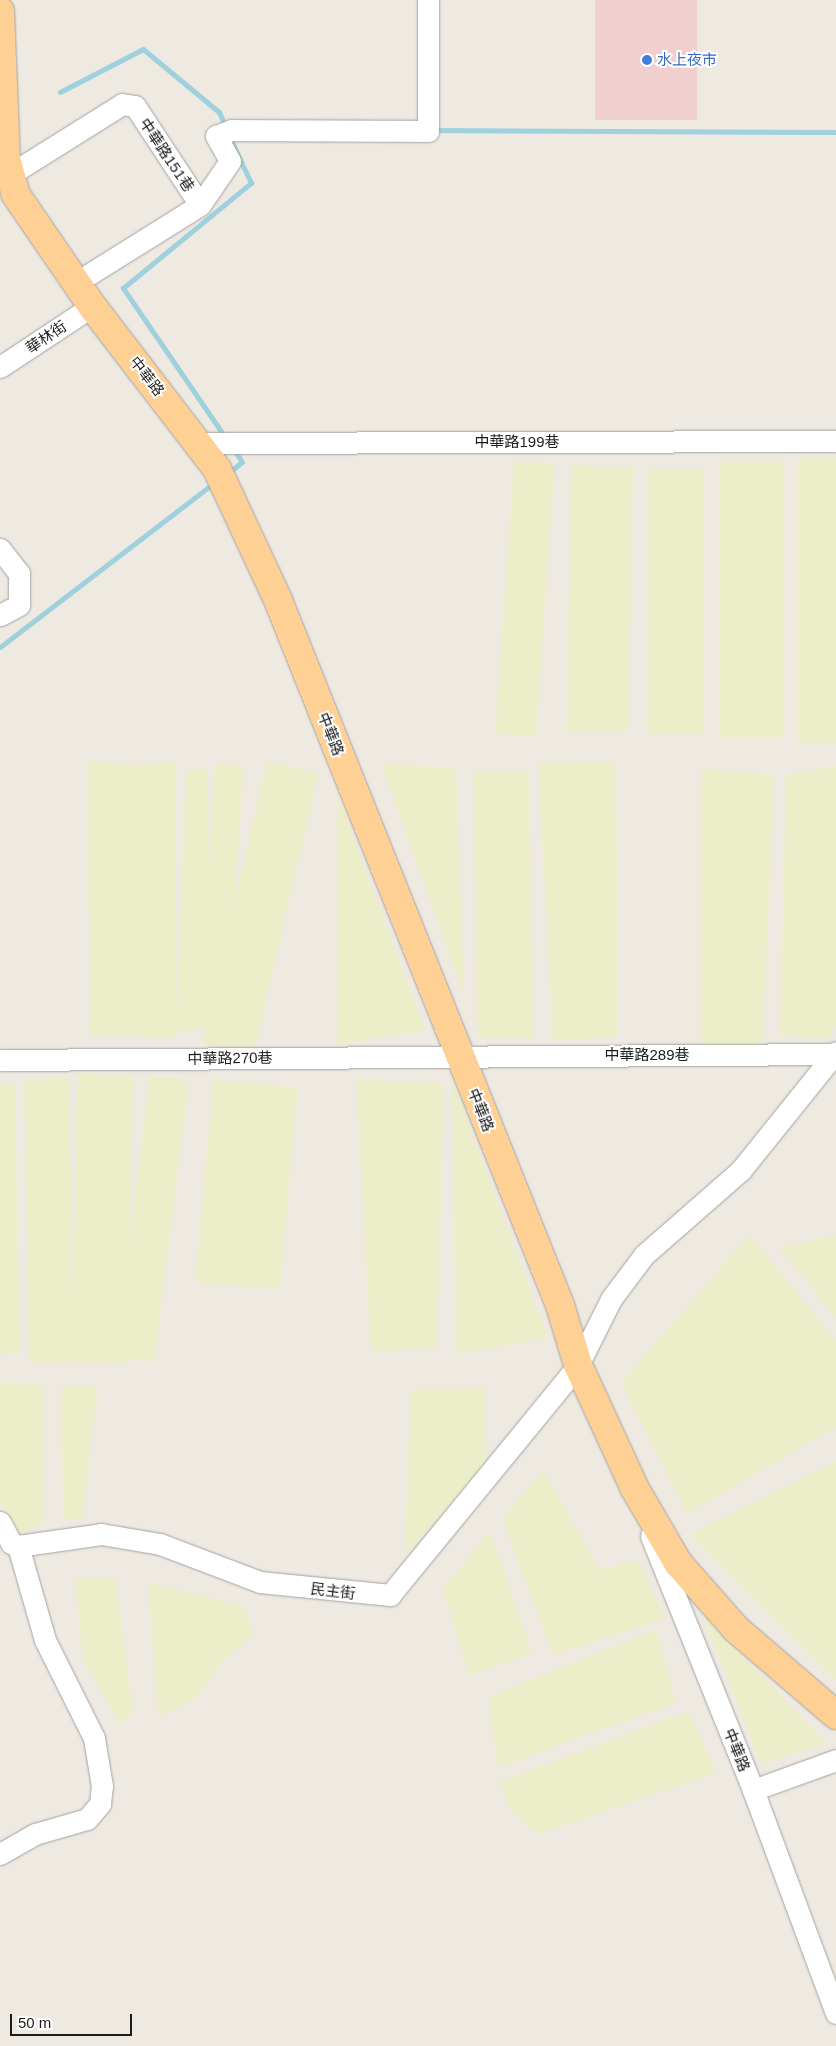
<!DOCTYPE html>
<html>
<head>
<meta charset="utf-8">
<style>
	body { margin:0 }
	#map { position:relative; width:836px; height:2046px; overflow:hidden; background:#eee9e1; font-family:Arial,"Noto Sans TC",sans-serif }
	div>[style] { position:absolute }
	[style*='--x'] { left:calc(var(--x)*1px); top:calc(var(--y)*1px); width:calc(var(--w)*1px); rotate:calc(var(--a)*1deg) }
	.commercial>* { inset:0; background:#f0cfce; transform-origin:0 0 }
	.farmland>* { inset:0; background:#eceeca; transform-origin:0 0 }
	.stream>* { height:5px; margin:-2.5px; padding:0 2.5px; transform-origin:2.5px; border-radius:2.5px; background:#9ed0de }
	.roads { filter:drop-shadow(0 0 1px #a3a3a3) drop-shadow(0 0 1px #a3a3a3) }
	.minor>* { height:21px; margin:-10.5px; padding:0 10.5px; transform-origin:10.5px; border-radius:10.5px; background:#fff }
	.major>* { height:28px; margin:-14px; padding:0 14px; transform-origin:14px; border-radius:14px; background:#ffd094 }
	.dots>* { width:14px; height:14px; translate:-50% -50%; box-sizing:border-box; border:2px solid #fff; border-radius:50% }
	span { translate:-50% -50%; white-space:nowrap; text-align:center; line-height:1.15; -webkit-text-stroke:4px #fff; paint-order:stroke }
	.shop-label { font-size:15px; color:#366cbe }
	.left { translate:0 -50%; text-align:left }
	.street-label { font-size:15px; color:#1c1c1c }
	.scale { position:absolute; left:10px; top:2014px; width:122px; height:22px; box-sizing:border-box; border:2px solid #1c1c1c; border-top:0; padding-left:6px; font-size:15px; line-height:18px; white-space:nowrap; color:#1c1c1c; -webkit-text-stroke:4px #fff; paint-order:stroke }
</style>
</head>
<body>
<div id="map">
	<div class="commercial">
		<i style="left:595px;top:0;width:102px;height:120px"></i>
	</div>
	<div class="farmland">
		<i style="left:836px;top:458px;width:285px;height:38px;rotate:90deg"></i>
		<i style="left:514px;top:461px;width:41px;height:273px;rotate:4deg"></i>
		<i style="left:719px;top:461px;width:65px;height:277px"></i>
		<i style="left:633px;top:467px;width:265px;height:62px;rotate:91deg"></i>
		<i style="left:704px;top:469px;width:264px;height:57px;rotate:90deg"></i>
		<i style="clip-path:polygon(87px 760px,135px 766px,175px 760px,176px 1013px,186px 771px,207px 768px,209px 1029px,176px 1031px,175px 1038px,90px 1035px)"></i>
		<i style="left:267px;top:761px;width:53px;height:289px;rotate:13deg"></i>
		<i style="clip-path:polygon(616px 762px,618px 1037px,553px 1041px,538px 763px)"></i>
		<i style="left:215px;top:764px;width:29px;height:264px;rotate:4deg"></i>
		<i style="clip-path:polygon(381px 764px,456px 768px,464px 995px)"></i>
		<i style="clip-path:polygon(836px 766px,836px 1026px,828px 1039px,780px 1035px,786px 775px)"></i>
		<i style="clip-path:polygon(701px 769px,775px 775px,762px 1045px,701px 1046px)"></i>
		<i style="left:529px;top:771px;width:266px;height:56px;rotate:89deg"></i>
		<i style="clip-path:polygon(338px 796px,425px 1030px,338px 1044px)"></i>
		<i style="left:77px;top:1074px;width:56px;height:288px;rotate:1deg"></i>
		<i style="left:150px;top:1076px;width:39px;height:283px;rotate:7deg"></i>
		<i style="left:69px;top:1078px;width:284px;height:45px;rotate:89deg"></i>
		<i style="clip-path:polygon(356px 1079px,444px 1084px,437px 1347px,371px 1352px)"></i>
		<i style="clip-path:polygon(452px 1079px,548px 1338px,456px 1354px)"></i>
		<i style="left:213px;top:1080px;width:85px;height:203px;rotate:5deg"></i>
		<i style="clip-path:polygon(0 1084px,15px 1084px,20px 1353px,0 1355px)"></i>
		<i style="clip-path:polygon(749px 1235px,836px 1340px,836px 1427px,687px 1514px,621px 1383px)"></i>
		<i style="clip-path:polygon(836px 1235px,836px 1317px,779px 1248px)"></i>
		<i style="clip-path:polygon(0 1382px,44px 1385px,44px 1521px,18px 1536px,0 1503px)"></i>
		<i style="clip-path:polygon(61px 1385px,98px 1386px,82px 1519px,63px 1519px)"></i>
		<i style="clip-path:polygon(484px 1388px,487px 1461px,405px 1556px,410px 1390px)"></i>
		<i style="clip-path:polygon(836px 1461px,836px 1681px,690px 1535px)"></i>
		<i style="clip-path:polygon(543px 1470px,600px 1570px,638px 1560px,665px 1619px,553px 1655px,502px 1519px)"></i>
		<i style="clip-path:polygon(490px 1531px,532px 1653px,469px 1676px,443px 1588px)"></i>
		<i style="clip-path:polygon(75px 1577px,115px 1578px,133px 1712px,120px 1724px,82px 1658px)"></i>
		<i style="clip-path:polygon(148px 1582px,244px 1606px,253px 1636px,222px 1662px,195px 1699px,158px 1717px)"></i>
		<i style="clip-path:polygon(701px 1612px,826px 1743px,761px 1764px)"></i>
		<i style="clip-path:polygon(656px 1630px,676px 1703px,498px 1767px,488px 1697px)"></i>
		<i style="clip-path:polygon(689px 1711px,716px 1773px,536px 1835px,510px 1809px,499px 1782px)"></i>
	</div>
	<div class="stream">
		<i style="--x:60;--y:92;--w:93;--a:-27.4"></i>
		<i style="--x:143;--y:49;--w:99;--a:39.7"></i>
		<i style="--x:219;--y:112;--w:17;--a:66"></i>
		<i style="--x:434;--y:130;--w:402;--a:0.3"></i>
		<i style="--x:225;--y:437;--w:181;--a:-124.4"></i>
		<i style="--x:123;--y:288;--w:166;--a:-39.4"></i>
		<i style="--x:251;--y:183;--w:52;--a:-115.1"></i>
		<i style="--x:227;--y:474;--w:19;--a:-39"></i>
		<i style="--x:242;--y:462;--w:17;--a:-123"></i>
		<i style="--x:0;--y:647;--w:270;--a:-37.5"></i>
	</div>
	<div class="roads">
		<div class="minor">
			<i style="--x:9;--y:175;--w:133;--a:-32.1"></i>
			<i style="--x:122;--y:104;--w:13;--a:9"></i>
			<i style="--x:135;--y:106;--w:118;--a:56.7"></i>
			<i style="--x:200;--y:205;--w:145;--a:148"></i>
			<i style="--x:200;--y:205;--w:53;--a:-55.7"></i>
			<i style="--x:230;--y:161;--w:29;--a:-119"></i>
			<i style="--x:216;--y:136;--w:17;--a:-21"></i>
			<i style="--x:232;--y:130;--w:196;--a:0.3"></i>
			<i style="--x:428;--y:131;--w:131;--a:-90"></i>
			<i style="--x:0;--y:367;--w:110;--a:-33.5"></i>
			<i style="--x:198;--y:443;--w:638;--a:-0.18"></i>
			<i style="--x:0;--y:549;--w:31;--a:52"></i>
			<i style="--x:19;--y:573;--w:32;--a:90"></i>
			<i style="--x:19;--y:605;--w:21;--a:152"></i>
			<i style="--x:0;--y:1060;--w:834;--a:-0.41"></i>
			<i style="--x:0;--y:1522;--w:24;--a:62"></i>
			<i style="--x:11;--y:1543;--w:8;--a:23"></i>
			<i style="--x:18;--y:1546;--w:84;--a:-8.2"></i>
			<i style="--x:101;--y:1534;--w:60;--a:9.6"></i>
			<i style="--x:160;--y:1544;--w:107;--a:20.8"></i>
			<i style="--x:260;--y:1582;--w:131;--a:5.7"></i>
			<i style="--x:390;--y:1595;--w:297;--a:-50.7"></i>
			<i style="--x:578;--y:1365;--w:74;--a:-63.4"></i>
			<i style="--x:611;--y:1299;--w:55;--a:-53.1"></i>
			<i style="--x:644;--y:1255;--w:129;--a:-41.2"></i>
			<i style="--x:741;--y:1170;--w:151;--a:-51.2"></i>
			<i style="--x:651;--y:1536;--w:274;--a:68.1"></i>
			<i style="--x:753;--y:1790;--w:238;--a:69.6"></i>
			<i style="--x:753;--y:1790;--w:88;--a:-19.9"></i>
			<i style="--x:0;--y:1854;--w:40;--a:-29.7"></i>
			<i style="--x:35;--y:1834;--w:54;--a:-16.1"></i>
			<i style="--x:87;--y:1819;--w:20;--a:-49"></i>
			<i style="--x:100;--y:1804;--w:18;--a:-84"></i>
			<i style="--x:102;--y:1786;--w:49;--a:-99.5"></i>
			<i style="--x:94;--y:1738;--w:110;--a:-116.6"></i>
			<i style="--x:45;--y:1640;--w:98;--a:-106"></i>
		</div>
		<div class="major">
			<i style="--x:0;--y:11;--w:147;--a:87.7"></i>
			<i style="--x:6;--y:158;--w:38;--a:75"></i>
			<i style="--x:16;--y:195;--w:135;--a:55.6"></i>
			<i style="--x:92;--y:306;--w:205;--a:52.5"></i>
			<i style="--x:217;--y:469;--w:145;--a:65"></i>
			<i style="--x:278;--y:600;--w:759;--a:68.2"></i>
			<i style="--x:560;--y:1305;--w:63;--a:73.3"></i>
			<i style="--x:578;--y:1365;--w:136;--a:65.3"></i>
			<i style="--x:635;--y:1489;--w:86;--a:59.8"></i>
			<i style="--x:678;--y:1563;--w:88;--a:48.7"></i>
			<i style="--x:736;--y:1629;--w:132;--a:40.7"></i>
		</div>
	</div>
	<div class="dots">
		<i style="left:647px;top:60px;background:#3f7fe0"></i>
	</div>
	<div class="shop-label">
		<span class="left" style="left:657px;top:60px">水上夜市</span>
	</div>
	<div class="street-label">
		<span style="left:167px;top:155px;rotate:56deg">中華路151巷</span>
		<span style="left:46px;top:337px;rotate:-34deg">華林街</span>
		<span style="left:147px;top:376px;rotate:52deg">中華路</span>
		<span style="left:517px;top:442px">中華路199巷</span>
		<span style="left:331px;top:734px;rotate:68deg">中華路</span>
		<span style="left:647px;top:1055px">中華路289巷</span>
		<span style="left:230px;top:1058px;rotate:-1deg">中華路270巷</span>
		<span style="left:481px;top:1110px;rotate:68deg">中華路</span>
		<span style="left:333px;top:1591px;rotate:7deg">民主街</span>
		<span style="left:737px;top:1750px;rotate:68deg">中華路</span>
	</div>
	<div class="scale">50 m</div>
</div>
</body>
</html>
